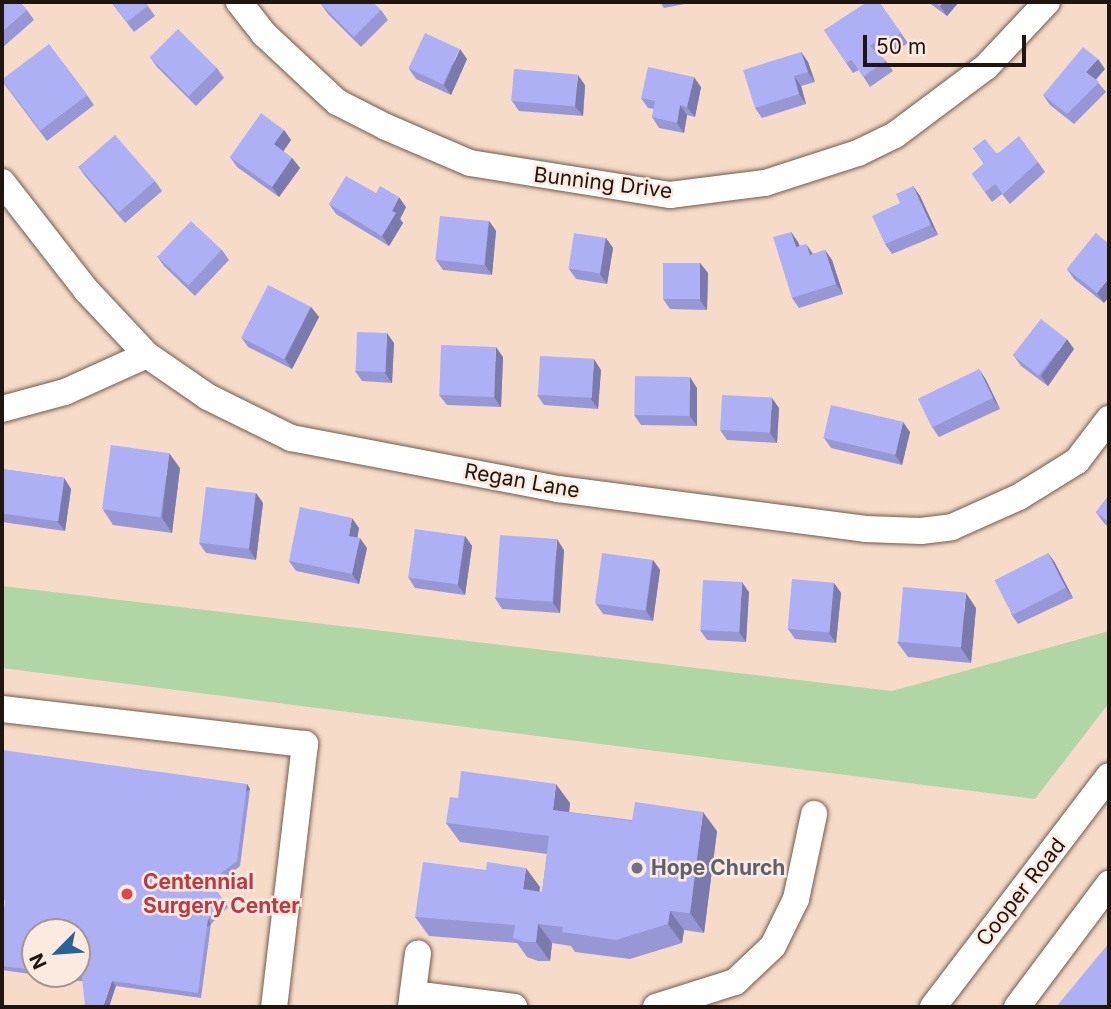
<!DOCTYPE html>
<html>
<head>
<meta charset="utf-8">
<style>
	body { margin:0 }
	#map { position:relative; width:1111px; height:1009px; overflow:hidden; background:#f7dbc9; font-family:Inter,sans-serif }
	div>[style] { position:absolute }
	[style*='--x'] { left:calc(var(--x)*1px); top:calc(var(--y)*1px); width:calc(var(--w)*1px); rotate:calc(var(--a)*1deg) }
	.green>* { inset:0; background:#afd6a4 }
	.roads { filter:drop-shadow(0 0 2px #725a4b) drop-shadow(0 0 2px #725a4b) }
	.minor>* { height:26px; margin:-13px; padding:0 13px; transform-origin:13px; border-radius:13px; background:#fff }
	.wall>* { inset:0; background:#9697d4 }
	.shaded-wall>* { inset:0; background:#7a7bac; transform-origin:0 0 }
	.building>* { inset:0; background:#aeb0f6; transform-origin:0 0 }
	.dots>* { width:19px; height:19px; translate:-50% -50%; box-sizing:border-box; border:4px solid #fceae0; border-radius:50% }
	span { translate:-50% -50%; white-space:nowrap; text-align:center; line-height:1.15; -webkit-text-stroke:5px #fceae0; paint-order:stroke }
	.street-label { font-size:21px; color:#201610 }
	.worship-label { font-size:21px; color:#5b616d; font-weight:700 }
	.left { translate:0 -50%; text-align:left }
	.health-label { font-size:21px; color:#be3a42; font-weight:700 }
	.frame { position:absolute; inset:0; border:4px solid #201610; pointer-events:none }
	.north { position:absolute; left:21px; top:918px; width:70px; height:70px; box-sizing:border-box; background:#fceae0; border:2px solid #a4958d; border-radius:50%; rotate:245deg; font-size:19px; font-weight:700; line-height:28px; text-align:center; color:#201610 }
	.north::after { content:''; display:block; margin:auto; width:24px; height:32px; background:#256399; clip-path:polygon(50% 0,100% 100%,50% 72%,0 100%) }
	.scale { position:absolute; left:863px; top:35px; width:163px; height:32px; box-sizing:border-box; border:4px solid #201610; border-top:0; padding-left:9px; font-size:21px; line-height:24px; white-space:nowrap; color:#201610; -webkit-text-stroke:5px #fceae0; paint-order:stroke }
</style>
</head>
<body>
<div id="map">
	<div class="green">
		<i style="clip-path:polygon(2px 586px,892px 691px,1109px 631px,1109px 703px,1035px 799px,2px 668px)"></i>
	</div>
	<div class="roads">
		<div class="minor">
			<i style="--x:239;--y:2;--w:41;--a:52"></i>
			<i style="--x:264;--y:34;--w:100;--a:43"></i>
			<i style="--x:337;--y:102;--w:55;--a:27"></i>
			<i style="--x:386;--y:127;--w:91;--a:23.2"></i>
			<i style="--x:470;--y:163;--w:203;--a:9.1"></i>
			<i style="--x:670;--y:195;--w:96;--a:-7.2"></i>
			<i style="--x:765;--y:183;--w:98;--a:-17.9"></i>
			<i style="--x:858;--y:153;--w:41;--a:-25.9"></i>
			<i style="--x:895;--y:135;--w:114;--a:-36.8"></i>
			<i style="--x:986;--y:67;--w:89;--a:-46.8"></i>
			<i style="--x:2;--y:182;--w:137;--a:52.1"></i>
			<i style="--x:86;--y:290;--w:89;--a:46.8"></i>
			<i style="--x:147;--y:355;--w:74;--a:34.5"></i>
			<i style="--x:208;--y:397;--w:93;--a:26.3"></i>
			<i style="--x:291;--y:438;--w:272;--a:10.8"></i>
			<i style="--x:558;--y:489;--w:310;--a:7.4"></i>
			<i style="--x:865;--y:529;--w:56;--a:2"></i>
			<i style="--x:921;--y:531;--w:31;--a:-7"></i>
			<i style="--x:952;--y:527;--w:73;--a:-24.1"></i>
			<i style="--x:1019;--y:497;--w:68;--a:-31.8"></i>
			<i style="--x:1077;--y:461;--w:53;--a:-52.7"></i>
			<i style="--x:2;--y:409;--w:65;--a:-15.1"></i>
			<i style="--x:65;--y:392;--w:90;--a:-24.3"></i>
			<i style="--x:2;--y:709;--w:305;--a:6.6"></i>
			<i style="--x:305;--y:744;--w:265;--a:96.7"></i>
			<i style="--x:413;--y:994;--w:102;--a:7.3"></i>
			<i style="--x:411;--y:1007;--w:54;--a:-82.6"></i>
			<i style="--x:656;--y:1007;--w:83;--a:-17.6"></i>
			<i style="--x:735;--y:982;--w:52;--a:-43.5"></i>
			<i style="--x:773;--y:946;--w:52;--a:-63.9"></i>
			<i style="--x:796;--y:899;--w:87;--a:-78"></i>
			<i style="--x:933;--y:1007;--w:290;--a:-52.7"></i>
			<i style="--x:1017;--y:1007;--w:154;--a:-53.2"></i>
		</div>
	</div>
	<div class="wall">
		<i style="clip-path:polygon(2px 2px,27px 10px,34px 20px,2px 48px)"></i>
		<i style="clip-path:polygon(111px 2px,145px 2px,155px 16px,134px 32px)"></i>
		<i style="clip-path:polygon(660px 2px,695px 2px,664px 8px)"></i>
		<i style="clip-path:polygon(879px 2px,908px 43px,896px 51px,892px 45px,879px 54px,886px 61px,893px 71px,870px 87px,859px 70px,853px 73px,824px 30px)"></i>
		<i style="clip-path:polygon(928px 2px,959px 2px,947px 16px)"></i>
		<i style="clip-path:polygon(321px 4px,381px 10px,388px 20px,361px 47px,328px 14px)"></i>
		<i style="clip-path:polygon(801px 52px,808px 62px,815px 82px,801px 86px,806px 104px,762px 118px,755px 108px)"></i>
		<i style="clip-path:polygon(150px 57px,217px 68px,224px 78px,196px 106px,157px 67px)"></i>
		<i style="clip-path:polygon(467px 59px,451px 95px,416px 79px,409px 69px)"></i>
		<i style="clip-path:polygon(1105px 69px,1096px 80px,1106px 92px,1074px 124px,1050px 105px,1043px 95px)"></i>
		<i style="clip-path:polygon(2px 81px,87px 95px,94px 105px,47px 141px)"></i>
		<i style="clip-path:polygon(585px 85px,583px 116px,519px 111px,512px 101px)"></i>
		<i style="clip-path:polygon(701px 87px,695px 117px,687px 115px,684px 133px,659px 128px,652px 117px,654px 109px,648px 108px,641px 98px)"></i>
		<i style="clip-path:polygon(284px 130px,291px 140px,283px 151px,292px 158px,300px 168px,279px 197px,237px 167px,230px 157px)"></i>
		<i style="clip-path:polygon(973px 148px,1038px 162px,1045px 172px,1010px 204px,1002px 194px,992px 202px,972px 174px,984px 164px)"></i>
		<i style="clip-path:polygon(78px 166px,155px 181px,162px 191px,125px 223px,85px 176px)"></i>
		<i style="clip-path:polygon(913px 186px,920px 196px,938px 235px,892px 254px,885px 244px,900px 203px)"></i>
		<i style="clip-path:polygon(329px 204px,406px 207px,400px 219px,403px 223px,389px 246px,336px 214px)"></i>
		<i style="clip-path:polygon(489px 221px,496px 231px,492px 275px,443px 270px,436px 260px)"></i>
		<i style="clip-path:polygon(791px 232px,798px 242px,800px 246px,813px 254px,825px 250px,832px 260px,843px 294px,799px 308px,792px 298px)"></i>
		<i style="clip-path:polygon(1096px 233px,1104px 303px,1074px 279px,1067px 269px)"></i>
		<i style="clip-path:polygon(606px 238px,613px 248px,607px 284px,576px 279px,569px 269px)"></i>
		<i style="clip-path:polygon(222px 250px,229px 260px,195px 296px,164px 266px,157px 256px)"></i>
		<i style="clip-path:polygon(700px 263px,708px 273px,707px 310px,670px 309px,663px 299px)"></i>
		<i style="clip-path:polygon(311px 307px,319px 317px,292px 369px,248px 347px,241px 337px)"></i>
		<i style="clip-path:polygon(394px 343px,392px 383px,362px 381px,355px 371px)"></i>
		<i style="clip-path:polygon(1074px 349px,1048px 386px,1021px 366px,1014px 356px)"></i>
		<i style="clip-path:polygon(503px 357px,501px 407px,447px 405px,439px 395px)"></i>
		<i style="clip-path:polygon(979px 369px,986px 380px,1000px 409px,939px 437px,932px 427px)"></i>
		<i style="clip-path:polygon(601px 370px,598px 409px,544px 405px,537px 395px)"></i>
		<i style="clip-path:polygon(697px 388px,697px 426px,641px 425px,634px 415px)"></i>
		<i style="clip-path:polygon(779px 408px,777px 443px,727px 440px,720px 430px)"></i>
		<i style="clip-path:polygon(910px 432px,902px 465px,831px 448px,824px 438px)"></i>
		<i style="clip-path:polygon(180px 468px,172px 533px,113px 525px,103px 510px)"></i>
		<i style="clip-path:polygon(2px 469px,64px 478px,71px 489px,65px 531px,2px 522px)"></i>
		<i style="clip-path:polygon(256px 493px,263px 503px,256px 560px,206px 553px,199px 543px)"></i>
		<i style="clip-path:polygon(1109px 495px,1109px 528px,1103px 522px,1096px 512px)"></i>
		<i style="clip-path:polygon(359px 528px,357px 537px,367px 548px,359px 584px,296px 571px,289px 561px)"></i>
		<i style="clip-path:polygon(465px 536px,472px 546px,465px 595px,415px 588px,408px 577px)"></i>
		<i style="clip-path:polygon(564px 550px,560px 613px,502px 609px,495px 598px)"></i>
		<i style="clip-path:polygon(1048px 553px,1055px 563px,1073px 598px,1018px 624px,1011px 614px)"></i>
		<i style="clip-path:polygon(653px 560px,660px 570px,653px 621px,603px 614px,596px 604px)"></i>
		<i style="clip-path:polygon(834px 583px,841px 593px,836px 643px,795px 639px,788px 629px)"></i>
		<i style="clip-path:polygon(749px 592px,746px 642px,707px 640px,700px 630px)"></i>
		<i style="clip-path:polygon(976px 608px,971px 663px,908px 657px,897px 642px)"></i>
		<i style="clip-path:polygon(evenodd,247px 784px,250px 789px,240px 866px,214px 887px,228px 907px,211px 924px,201px 998px,2px 970px,2px 924px,247px 784px,35px 932px,77px 974px,35px 974px,35px 932px)"></i>
		<i style="clip-path:polygon(570px 803px,569px 812px,717px 831px,704px 933px,684px 930px,682px 943px,630px 959px,575px 952px,571px 946px,552px 943px,550px 961px,538px 961px,527px 957px,517px 943px,429px 936px,415px 917px,540px 887px,539px 891px,542px 892px,547px 854px,460px 842px,446px 823px)"></i>
	</div>
	<div class="shaded-wall">
		<i style="clip-path:polygon(943px 2px,959px 2px,947px 16px,940px 6px)"></i>
		<i style="clip-path:polygon(460px 49px,467px 59px,451px 95px,444px 85px)"></i>
		<i style="clip-path:polygon(801px 52px,808px 62px,815px 82px,808px 72px)"></i>
		<i style="clip-path:polygon(1098px 59px,1105px 69px,1093px 82px,1086px 72px)"></i>
		<i style="clip-path:polygon(578px 75px,585px 85px,583px 116px,575px 106px)"></i>
		<i style="clip-path:polygon(794px 76px,801px 86px,806px 104px,799px 94px)"></i>
		<i style="clip-path:polygon(694px 77px,701px 87px,695px 117px,687px 107px)"></i>
		<i style="clip-path:polygon(680px 105px,687px 115px,684px 133px,677px 123px)"></i>
		<i style="clip-path:polygon(284px 130px,291px 140px,281px 155px,274px 144px)"></i>
		<i style="clip-path:polygon(292px 158px,300px 168px,279px 197px,272px 187px)"></i>
		<i style="clip-path:polygon(913px 186px,920px 196px,938px 235px,931px 225px)"></i>
		<i style="clip-path:polygon(399px 197px,406px 207px,400px 219px,403px 223px,389px 246px,382px 236px,392px 211px)"></i>
		<i style="clip-path:polygon(489px 221px,496px 231px,492px 275px,485px 265px)"></i>
		<i style="clip-path:polygon(791px 232px,798px 242px,803px 257px,796px 247px)"></i>
		<i style="clip-path:polygon(606px 238px,613px 248px,607px 284px,600px 274px)"></i>
		<i style="clip-path:polygon(806px 244px,813px 254px,810px 255px)"></i>
		<i style="clip-path:polygon(825px 250px,832px 260px,843px 294px,836px 284px)"></i>
		<i style="clip-path:polygon(700px 263px,708px 273px,707px 310px,700px 300px)"></i>
		<i style="clip-path:polygon(1109px 278px,1109px 297px,1104px 303px,1097px 293px)"></i>
		<i style="clip-path:polygon(311px 307px,319px 317px,292px 369px,285px 359px)"></i>
		<i style="clip-path:polygon(387px 333px,394px 343px,392px 383px,385px 373px)"></i>
		<i style="clip-path:polygon(1067px 339px,1074px 349px,1048px 386px,1041px 376px)"></i>
		<i style="clip-path:polygon(496px 347px,503px 357px,501px 407px,494px 397px)"></i>
		<i style="clip-path:polygon(594px 359px,601px 370px,598px 409px,591px 399px)"></i>
		<i style="clip-path:polygon(979px 369px,986px 380px,1000px 409px,993px 398px)"></i>
		<i style="clip-path:polygon(690px 377px,697px 388px,697px 426px,690px 416px)"></i>
		<i style="clip-path:polygon(772px 398px,779px 408px,777px 443px,770px 433px)"></i>
		<i style="clip-path:polygon(903px 422px,910px 432px,902px 465px,895px 455px)"></i>
		<i style="clip-path:polygon(169px 453px,180px 468px,172px 533px,162px 518px)"></i>
		<i style="clip-path:polygon(64px 478px,71px 489px,65px 531px,57px 521px)"></i>
		<i style="clip-path:polygon(256px 493px,263px 503px,256px 560px,249px 549px)"></i>
		<i style="clip-path:polygon(352px 518px,359px 528px,356px 546px,349px 536px)"></i>
		<i style="clip-path:polygon(465px 536px,472px 546px,465px 595px,458px 585px)"></i>
		<i style="clip-path:polygon(360px 538px,367px 548px,359px 584px,352px 574px)"></i>
		<i style="clip-path:polygon(557px 539px,564px 550px,560px 613px,553px 603px)"></i>
		<i style="clip-path:polygon(1048px 553px,1055px 563px,1073px 598px,1066px 588px)"></i>
		<i style="clip-path:polygon(653px 560px,660px 570px,653px 621px,646px 611px)"></i>
		<i style="clip-path:polygon(742px 582px,749px 592px,746px 642px,739px 632px)"></i>
		<i style="clip-path:polygon(834px 583px,841px 593px,836px 643px,829px 633px)"></i>
		<i style="clip-path:polygon(966px 593px,976px 608px,971px 663px,961px 648px)"></i>
		<i style="left:247px;top:784px;width:6px;height:78px;rotate:59deg"></i>
		<i style="clip-path:polygon(556px 784px,570px 803px,567px 830px,553px 810px)"></i>
		<i style="clip-path:polygon(703px 812px,717px 831px,704px 933px,690px 913px)"></i>
		<i style="clip-path:polygon(526px 868px,540px 887px,537px 908px,523px 889px)"></i>
		<i style="clip-path:polygon(670px 911px,684px 930px,682px 943px,668px 924px)"></i>
		<i style="left:208px;top:919px;width:6px;height:75px;rotate:59deg"></i>
		<i style="clip-path:polygon(538px 924px,552px 943px,550px 961px,536px 942px)"></i>
		<i style="clip-path:polygon(112px 981px,116px 986px,109px 1007px,103px 1007px)"></i>
	</div>
	<div class="building">
		<i style="clip-path:polygon(2px 2px,20px 2px,27px 10px,2px 32px)"></i>
		<i style="clip-path:polygon(111px 2px,145px 2px,148px 6px,127px 22px)"></i>
		<i style="clip-path:polygon(323px 2px,373px 2px,381px 10px,354px 37px,321px 4px)"></i>
		<i style="clip-path:polygon(867px 2px,879px 2px,901px 33px,889px 41px,885px 35px,870px 46px,886px 61px,863px 77px,852px 60px,846px 63px,824px 30px)"></i>
		<i style="clip-path:polygon(934px 2px,943px 2px,940px 6px)"></i>
		<i style="left:178px;top:29px;width:55px;height:40px;rotate:45deg"></i>
		<i style="left:425px;top:33px;width:38px;height:39px;rotate:25deg"></i>
		<i style="left:49px;top:44px;width:64px;height:59px;rotate:53deg"></i>
		<i style="clip-path:polygon(1083px 47px,1098px 59px,1086px 72px,1099px 82px,1067px 114px,1043px 95px)"></i>
		<i style="clip-path:polygon(801px 52px,808px 72px,794px 76px,799px 94px,755px 108px,743px 70px)"></i>
		<i style="clip-path:polygon(648px 67px,694px 77px,687px 107px,680px 105px,677px 123px,652px 117px,655px 101px,641px 98px)"></i>
		<i style="left:514px;top:69px;width:64px;height:32px;rotate:5deg"></i>
		<i style="clip-path:polygon(261px 113px,284px 130px,274px 144px,292px 158px,272px 187px,230px 157px)"></i>
		<i style="left:115px;top:135px;width:61px;height:48px;rotate:49deg"></i>
		<i style="clip-path:polygon(1019px 136px,1038px 162px,1003px 194px,995px 184px,985px 192px,972px 174px,984px 163px,973px 148px,985px 139px,997px 154px)"></i>
		<i style="clip-path:polygon(346px 176px,376px 193px,380px 186px,399px 197px,392px 211px,396px 213px,382px 236px,329px 204px)"></i>
		<i style="clip-path:polygon(913px 186px,931px 225px,885px 244px,872px 216px,900px 203px,896px 194px)"></i>
		<i style="left:440px;top:216px;width:49px;height:44px;rotate:6deg"></i>
		<i style="left:191px;top:221px;width:42px;height:49px;rotate:43deg"></i>
		<i style="clip-path:polygon(791px 232px,796px 247px,806px 244px,810px 255px,825px 250px,836px 284px,792px 298px,773px 237px)"></i>
		<i style="left:574px;top:233px;width:32px;height:36px;rotate:9deg"></i>
		<i style="clip-path:polygon(1096px 233px,1109px 244px,1109px 278px,1097px 293px,1067px 269px)"></i>
		<i style="left:663px;top:263px;width:37px;height:36px"></i>
		<i style="left:268px;top:285px;width:48px;height:59px;rotate:27deg"></i>
		<i style="left:1041px;top:319px;width:33px;height:46px;rotate:38deg"></i>
		<i style="left:357px;top:332px;width:30px;height:39px;rotate:2deg"></i>
		<i style="left:441px;top:345px;width:55px;height:50px;rotate:2deg"></i>
		<i style="left:540px;top:356px;width:54px;height:39px;rotate:3deg"></i>
		<i style="left:979px;top:369px;width:32px;height:68px;rotate:64deg"></i>
		<i style="left:635px;top:376px;width:55px;height:39px;rotate:1deg"></i>
		<i style="left:722px;top:395px;width:50px;height:35px;rotate:3deg"></i>
		<i style="left:831px;top:405px;width:74px;height:34px;rotate:13deg"></i>
		<i style="left:111px;top:445px;width:59px;height:65px;rotate:8deg"></i>
		<i style="left:2px;top:469px;width:63px;height:44px;rotate:8deg"></i>
		<i style="left:206px;top:487px;width:50px;height:56px;rotate:7deg"></i>
		<i style="clip-path:polygon(1109px 495px,1109px 523px,1096px 512px)"></i>
		<i style="clip-path:polygon(300px 507px,352px 518px,349px 536px,360px 538px,352px 574px,289px 561px)"></i>
		<i style="left:415px;top:529px;width:50px;height:49px;rotate:8deg"></i>
		<i style="left:500px;top:535px;width:57px;height:63px;rotate:4deg"></i>
		<i style="left:602px;top:553px;width:51px;height:51px;rotate:8deg"></i>
		<i style="left:1048px;top:553px;width:39px;height:60px;rotate:63deg"></i>
		<i style="left:792px;top:579px;width:42px;height:50px;rotate:5deg"></i>
		<i style="left:703px;top:580px;width:39px;height:50px;rotate:3deg"></i>
		<i style="left:903px;top:587px;width:63px;height:55px;rotate:5deg"></i>
		<i style="clip-path:polygon(2px 750px,247px 784px,237px 861px,210px 882px,224px 902px,208px 919px,198px 993px,112px 981px,103px 1007px,85px 1007px,82px 977px,61px 974px,77px 974px,77px 932px,35px 932px,35px 970px,2px 966px,2px 924px,5px 901px,2px 897px)"></i>
		<i style="clip-path:polygon(461px 771px,556px 784px,553px 810px,632px 821px,635px 802px,703px 812px,690px 913px,670px 911px,668px 924px,616px 940px,562px 932px,563px 927px,538px 924px,536px 942px,525px 942px,513px 938px,515px 925px,415px 917px,423px 862px,486px 870px,487px 862px,526px 868px,523px 889px,542px 892px,549px 836px,446px 823px,450px 797px,458px 798px)"></i>
		<i style="clip-path:polygon(1109px 943px,1109px 1007px,1056px 1007px)"></i>
	</div>
	<div class="dots">
		<i style="left:637px;top:868px;background:#6b7280"></i>
		<i style="left:127px;top:894px;background:#e0444e"></i>
	</div>
	<div class="street-label">
		<span style="left:603px;top:183px;rotate:7deg">Bunning Drive</span>
		<span style="left:522px;top:481px;rotate:10deg">Regan Lane</span>
		<span style="left:1021px;top:892px;rotate:-52deg">Cooper Road</span>
	</div>
	<div class="worship-label">
		<span class="left" style="left:651px;top:868px">Hope Church</span>
	</div>
	<div class="health-label">
		<span class="left" style="left:143px;top:894px">Centennial<br>Surgery Center</span>
	</div>
	<div class="frame"></div>
	<div class="north">N</div>
	<div class="scale">50 m</div>
</div>
</body>
</html>
